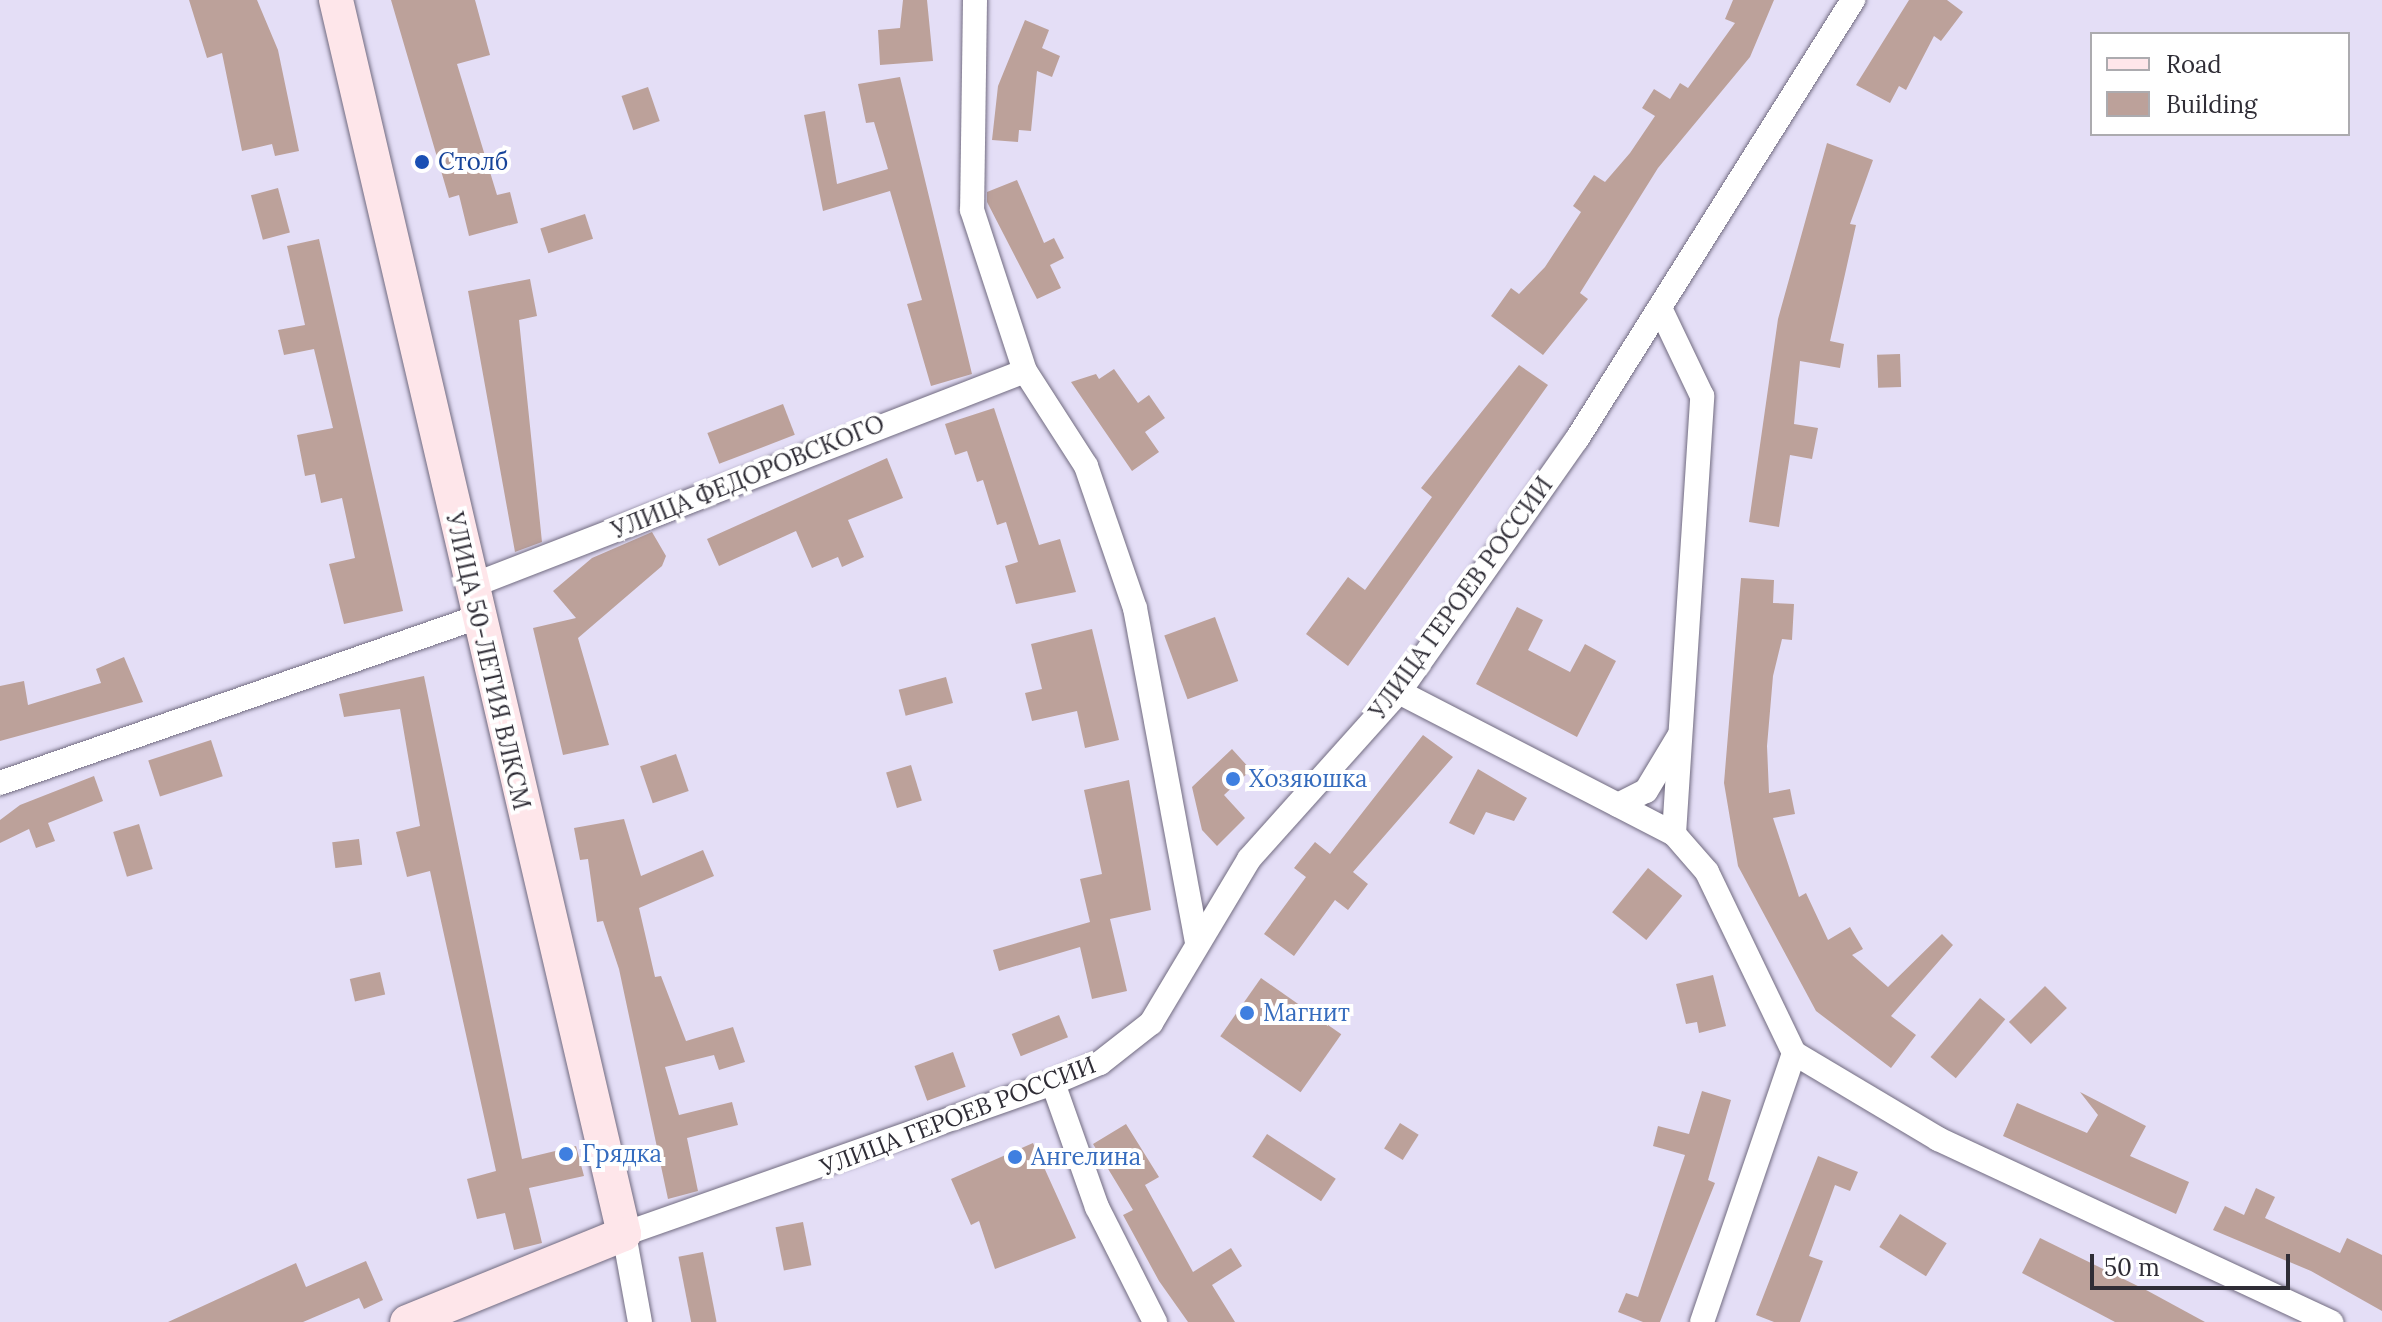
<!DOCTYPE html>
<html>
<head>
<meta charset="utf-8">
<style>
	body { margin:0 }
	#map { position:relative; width:2382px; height:1322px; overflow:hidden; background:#e4def6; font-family:Lora,serif }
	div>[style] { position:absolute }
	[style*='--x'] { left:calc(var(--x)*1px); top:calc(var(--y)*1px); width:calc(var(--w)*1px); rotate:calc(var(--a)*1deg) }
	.building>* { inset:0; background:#bca19a; transform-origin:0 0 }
	.roads { filter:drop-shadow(0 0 2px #716b80) drop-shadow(0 0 2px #716b80) }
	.street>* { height:24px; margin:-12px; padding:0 12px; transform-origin:12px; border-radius:12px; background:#fff }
	.secondary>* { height:34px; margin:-17px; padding:0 17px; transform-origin:17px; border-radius:17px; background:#fee6ea }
	.dots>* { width:22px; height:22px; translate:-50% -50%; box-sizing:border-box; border:4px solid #fff; border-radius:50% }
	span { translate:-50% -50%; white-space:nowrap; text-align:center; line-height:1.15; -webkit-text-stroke:8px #fff; paint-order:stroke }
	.transit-label { font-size:24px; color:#164399 }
	.left { translate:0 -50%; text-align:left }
	.street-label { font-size:24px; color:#2f2d36 }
	.shop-label { font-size:24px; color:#366cbe }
	.legend { position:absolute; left:2090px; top:32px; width:260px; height:104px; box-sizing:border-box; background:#fff; border:2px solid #acabaf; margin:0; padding:10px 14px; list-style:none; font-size:24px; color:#2f2d36 }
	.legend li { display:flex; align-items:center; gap:16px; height:40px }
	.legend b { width:40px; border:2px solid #acabaf }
	.scale { position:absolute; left:2090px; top:1254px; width:200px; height:36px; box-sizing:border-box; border:4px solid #2f2d36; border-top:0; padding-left:10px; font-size:24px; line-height:28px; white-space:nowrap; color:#2f2d36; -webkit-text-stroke:6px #fff; paint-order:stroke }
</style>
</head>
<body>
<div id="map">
	<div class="building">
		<i style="clip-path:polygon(189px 0,257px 0,278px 50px,299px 151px,275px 156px,272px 144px,242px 151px,222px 53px,207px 58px)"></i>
		<i style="clip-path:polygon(391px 0,475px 0,490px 55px,457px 64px,497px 195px,510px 192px,518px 223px,469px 236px,459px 195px,449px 198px)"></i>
		<i style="clip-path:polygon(903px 0,927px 0,933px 61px,880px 65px,878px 30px,900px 28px)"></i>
		<i style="clip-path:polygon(1733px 0,1774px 0,1750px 57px,1658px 168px,1580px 293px,1588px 299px,1543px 355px,1491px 316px,1511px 288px,1519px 294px,1545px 267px,1581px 212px,1573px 206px,1594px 175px,1605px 182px,1630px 153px,1655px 116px,1642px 108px,1654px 89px,1670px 99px,1680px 83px,1688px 88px,1735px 23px,1725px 19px)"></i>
		<i style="clip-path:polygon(1909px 0,1947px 0,1963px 12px,1941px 41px,1934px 36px,1906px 90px,1899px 86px,1890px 103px,1856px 85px)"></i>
		<i style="clip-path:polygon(1025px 20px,1049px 30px,1042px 48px,1060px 56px,1052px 77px,1037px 71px,1031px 131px,1019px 130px,1018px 142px,992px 140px,998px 86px)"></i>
		<i style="clip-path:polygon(900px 77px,972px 374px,931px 386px,907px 304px,922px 300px,890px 191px,823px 211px,804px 115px,825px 111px,837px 184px,888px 169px,874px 122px,866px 123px,858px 84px)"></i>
		<i style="left:648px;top:87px;width:36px;height:28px;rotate:71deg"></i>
		<i style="clip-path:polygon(1827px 143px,1873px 160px,1850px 224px,1856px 225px,1830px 341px,1844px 344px,1840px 368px,1800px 361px,1794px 424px,1818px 428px,1812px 459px,1790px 455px,1779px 527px,1749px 522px,1778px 319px)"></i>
		<i style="clip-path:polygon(1017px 180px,1044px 243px,1054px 238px,1064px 258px,1050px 265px,1061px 288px,1037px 299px,987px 202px,987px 192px)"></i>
		<i style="left:278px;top:188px;width:46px;height:28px;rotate:75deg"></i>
		<i style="left:585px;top:214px;width:26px;height:47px;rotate:72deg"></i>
		<i style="clip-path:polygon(319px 239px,403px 611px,344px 624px,329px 564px,355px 558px,342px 498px,321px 503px,315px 474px,305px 476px,297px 435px,333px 428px,314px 349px,284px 355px,278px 330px,305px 325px,287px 246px)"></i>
		<i style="clip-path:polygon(530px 279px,537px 316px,519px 320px,542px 542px,515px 552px,468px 291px)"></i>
		<i style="left:1900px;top:354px;width:33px;height:23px;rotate:88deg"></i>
		<i style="clip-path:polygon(1519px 365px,1548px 385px,1348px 666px,1306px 634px,1348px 577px,1365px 590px,1432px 497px,1421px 488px)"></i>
		<i style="clip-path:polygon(1114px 369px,1138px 403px,1149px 395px,1165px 418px,1145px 432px,1159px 452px,1132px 471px,1071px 382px,1096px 374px,1099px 379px)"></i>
		<i style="left:783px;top:404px;width:33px;height:81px;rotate:69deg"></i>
		<i style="clip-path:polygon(994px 408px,1039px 545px,1060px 539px,1076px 592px,1016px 604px,1005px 566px,1018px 562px,1006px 522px,997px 525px,983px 480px,977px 482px,967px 451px,955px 455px,945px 424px)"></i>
		<i style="clip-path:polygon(887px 458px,903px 498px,848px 520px,864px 557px,842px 567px,838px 557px,812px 568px,796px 531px,719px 566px,707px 539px)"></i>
		<i style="clip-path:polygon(652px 532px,666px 556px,662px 566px,578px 638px,609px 745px,563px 755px,533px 628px,576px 618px,553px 591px,592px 558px)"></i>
		<i style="clip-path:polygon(1741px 578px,1774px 580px,1773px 603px,1794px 604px,1792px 640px,1782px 639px,1773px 676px,1767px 746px,1769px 793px,1790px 789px,1795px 814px,1773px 818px,1799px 897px,1806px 893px,1828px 940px,1850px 927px,1863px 949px,1852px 955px,1888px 987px,1942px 934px,1953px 945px,1891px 1016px,1916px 1035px,1891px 1068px,1816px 1011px,1738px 866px,1724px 783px)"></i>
		<i style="clip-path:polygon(1517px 607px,1543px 620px,1528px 650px,1570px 672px,1585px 644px,1616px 661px,1577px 737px,1476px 684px)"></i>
		<i style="left:1215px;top:617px;width:68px;height:54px;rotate:70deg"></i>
		<i style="clip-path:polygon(1092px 629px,1119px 740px,1085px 748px,1077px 711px,1032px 721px,1025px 693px,1042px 689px,1031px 644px)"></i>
		<i style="clip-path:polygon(124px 657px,143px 702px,0 741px,0 686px,24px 681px,28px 705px,101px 683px,96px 669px)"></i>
		<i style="clip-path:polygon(424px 676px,522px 1159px,576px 1146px,584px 1176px,529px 1188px,542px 1243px,514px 1250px,505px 1213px,477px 1219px,467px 1179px,496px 1171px,430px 871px,407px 877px,396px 832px,420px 826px,400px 709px,344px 717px,339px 694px)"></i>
		<i style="left:946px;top:677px;width:27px;height:49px;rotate:75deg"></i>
		<i style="clip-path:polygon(1423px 735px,1453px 757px,1353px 872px,1368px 884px,1348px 910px,1335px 900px,1294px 956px,1264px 934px,1306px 877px,1294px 868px,1315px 842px,1330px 854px)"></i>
		<i style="left:211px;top:740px;width:38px;height:66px;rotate:72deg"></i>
		<i style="clip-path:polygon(1232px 749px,1251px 770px,1224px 795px,1245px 818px,1217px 846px,1202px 830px,1192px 787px)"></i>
		<i style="left:676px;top:754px;width:39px;height:38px;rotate:71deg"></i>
		<i style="left:911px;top:765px;width:37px;height:26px;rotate:73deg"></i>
		<i style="clip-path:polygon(1478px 769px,1527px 798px,1514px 821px,1486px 812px,1474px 835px,1449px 823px)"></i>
		<i style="clip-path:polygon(94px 776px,103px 801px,48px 823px,55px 841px,36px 848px,29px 829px,0 843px,0 820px,20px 805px)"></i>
		<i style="clip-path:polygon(1129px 780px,1151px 910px,1110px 919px,1127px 991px,1092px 999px,1080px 947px,999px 971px,993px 950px,1090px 922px,1080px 879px,1102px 874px,1084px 790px)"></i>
		<i style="clip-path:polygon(624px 819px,641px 876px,703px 850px,714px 876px,639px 908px,655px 977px,661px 976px,686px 1041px,733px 1027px,745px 1062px,719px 1070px,714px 1055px,665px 1067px,679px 1115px,732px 1102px,738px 1125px,687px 1138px,698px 1191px,668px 1199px,619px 969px,603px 921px,597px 922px,588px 859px,580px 860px,574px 828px)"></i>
		<i style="left:139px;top:824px;width:47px;height:27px;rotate:73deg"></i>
		<i style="left:359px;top:839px;width:26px;height:27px;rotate:83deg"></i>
		<i style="left:1648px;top:868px;width:44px;height:57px;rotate:39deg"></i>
		<i style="left:380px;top:972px;width:23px;height:31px;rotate:77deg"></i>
		<i style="clip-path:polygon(1713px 975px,1726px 1026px,1699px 1033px,1697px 1022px,1686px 1024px,1676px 984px)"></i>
		<i style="left:1261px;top:978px;width:98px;height:71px;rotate:35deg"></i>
		<i style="left:2045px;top:986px;width:31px;height:51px;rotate:45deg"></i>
		<i style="left:1980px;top:998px;width:33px;height:77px;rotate:40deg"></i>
		<i style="left:1059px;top:1015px;width:24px;height:51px;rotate:68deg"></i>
		<i style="left:953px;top:1052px;width:37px;height:41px;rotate:70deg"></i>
		<i style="clip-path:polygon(1702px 1091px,1731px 1100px,1708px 1180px,1715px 1183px,1660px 1322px,1643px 1322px,1618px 1312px,1626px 1293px,1638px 1297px,1685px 1155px,1653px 1146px,1658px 1126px,1689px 1134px)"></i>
		<i style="clip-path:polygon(2080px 1092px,2146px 1126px,2130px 1156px,2189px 1182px,2176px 1214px,2003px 1136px,2017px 1103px,2087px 1133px,2098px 1115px)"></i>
		<i style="left:1400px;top:1123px;width:22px;height:30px;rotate:32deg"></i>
		<i style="clip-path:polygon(1126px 1124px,1159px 1177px,1145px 1185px,1193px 1272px,1231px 1248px,1242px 1266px,1212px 1285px,1235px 1322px,1188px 1322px,1159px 1281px,1123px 1215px,1133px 1210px,1093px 1144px)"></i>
		<i style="left:1267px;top:1134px;width:82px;height:27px;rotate:33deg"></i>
		<i style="clip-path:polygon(1033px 1143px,1076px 1238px,995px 1269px,979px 1221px,971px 1225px,951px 1179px)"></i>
		<i style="clip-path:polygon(1818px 1156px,1858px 1172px,1850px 1191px,1835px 1185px,1809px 1256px,1823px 1261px,1800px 1322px,1774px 1322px,1756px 1315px)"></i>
		<i style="clip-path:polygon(2256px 1188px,2275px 1197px,2265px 1218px,2340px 1253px,2347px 1238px,2382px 1255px,2382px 1311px,2311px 1271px,2213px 1230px,2225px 1206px,2244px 1215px)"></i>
		<i style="left:1900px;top:1214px;width:55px;height:39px;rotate:32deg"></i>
		<i style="left:803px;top:1222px;width:44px;height:28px;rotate:79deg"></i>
		<i style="clip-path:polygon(2040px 1238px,2148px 1291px,2205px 1322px,2115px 1322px,2022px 1273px)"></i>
		<i style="left:703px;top:1252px;width:71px;height:25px;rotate:79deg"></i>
		<i style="clip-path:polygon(366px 1261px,383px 1300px,364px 1309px,359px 1298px,303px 1322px,168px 1322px,296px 1263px,306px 1287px)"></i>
	</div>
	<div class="roads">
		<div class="street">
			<i style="--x:975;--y:0;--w:210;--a:90.8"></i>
			<i style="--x:972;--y:210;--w:169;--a:71.8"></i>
			<i style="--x:1025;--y:371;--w:113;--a:57.3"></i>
			<i style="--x:1086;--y:466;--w:150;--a:71"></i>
			<i style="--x:1135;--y:608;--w:339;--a:79.5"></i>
			<i style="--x:471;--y:586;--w:594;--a:-21.21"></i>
			<i style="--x:1399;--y:692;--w:309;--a:27.3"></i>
			<i style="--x:1674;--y:834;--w:439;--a:-86.3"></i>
			<i style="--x:1702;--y:396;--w:98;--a:-115.5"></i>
			<i style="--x:0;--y:783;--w:506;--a:-19.15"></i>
			<i style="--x:1618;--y:805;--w:31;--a:-27"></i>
			<i style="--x:1646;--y:791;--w:64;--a:-59"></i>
			<i style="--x:1674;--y:834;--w:50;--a:49"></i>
			<i style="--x:1707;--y:872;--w:201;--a:64.3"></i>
			<i style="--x:1794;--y:1053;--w:168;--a:30.8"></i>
			<i style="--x:1938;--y:1139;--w:434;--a:25"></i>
			<i style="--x:1053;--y:1083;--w:132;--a:70.5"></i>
			<i style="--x:1097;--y:1207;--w:129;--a:63.2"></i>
			<i style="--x:640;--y:1322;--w:89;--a:-100.3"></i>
			<i style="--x:624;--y:1234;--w:455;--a:-19.4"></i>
			<i style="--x:1053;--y:1083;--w:51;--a:-23.1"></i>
			<i style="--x:1100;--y:1063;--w:65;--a:-38.1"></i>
			<i style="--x:1151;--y:1023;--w:191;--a:-59.1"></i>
			<i style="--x:1249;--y:859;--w:224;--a:-48.1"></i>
			<i style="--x:1399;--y:692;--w:309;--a:-54.9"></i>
			<i style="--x:1577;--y:439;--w:519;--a:-57.84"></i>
			<i style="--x:1702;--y:1322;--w:284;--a:-71.1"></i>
		</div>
		<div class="secondary">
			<i style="--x:336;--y:0;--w:1267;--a:76.86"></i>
			<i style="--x:624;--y:1234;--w:234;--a:157.9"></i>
		</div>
	</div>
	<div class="dots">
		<i style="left:422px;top:162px;background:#1a4fb4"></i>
		<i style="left:1233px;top:779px;background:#3f7fe0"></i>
		<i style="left:1247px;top:1013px;background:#3f7fe0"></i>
		<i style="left:566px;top:1154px;background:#3f7fe0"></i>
		<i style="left:1015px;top:1157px;background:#3f7fe0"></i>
	</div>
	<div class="transit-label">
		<span class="left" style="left:438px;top:162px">Столб</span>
	</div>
	<div class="street-label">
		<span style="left:748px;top:477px;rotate:-22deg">УЛИЦА ФЕДОРОВСКОГО</span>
		<span style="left:1461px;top:598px;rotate:-54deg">УЛИЦА ГЕРОЕВ РОССИИ</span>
		<span style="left:488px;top:661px;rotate:77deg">УЛИЦА 50-ЛЕТИЯ ВЛКСМ</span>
		<span style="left:958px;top:1116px;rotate:-21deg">УЛИЦА ГЕРОЕВ РОССИИ</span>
	</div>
	<div class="shop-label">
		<span class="left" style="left:1249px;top:779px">Хозяюшка</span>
		<span class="left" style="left:1263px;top:1013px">Магнит</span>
		<span class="left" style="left:582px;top:1154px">Грядка</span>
		<span class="left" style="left:1031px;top:1157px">Ангелина</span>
	</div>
	<ul class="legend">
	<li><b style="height:10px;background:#fee6ea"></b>Road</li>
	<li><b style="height:22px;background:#bca19a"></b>Building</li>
	</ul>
	<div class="scale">50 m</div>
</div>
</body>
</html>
